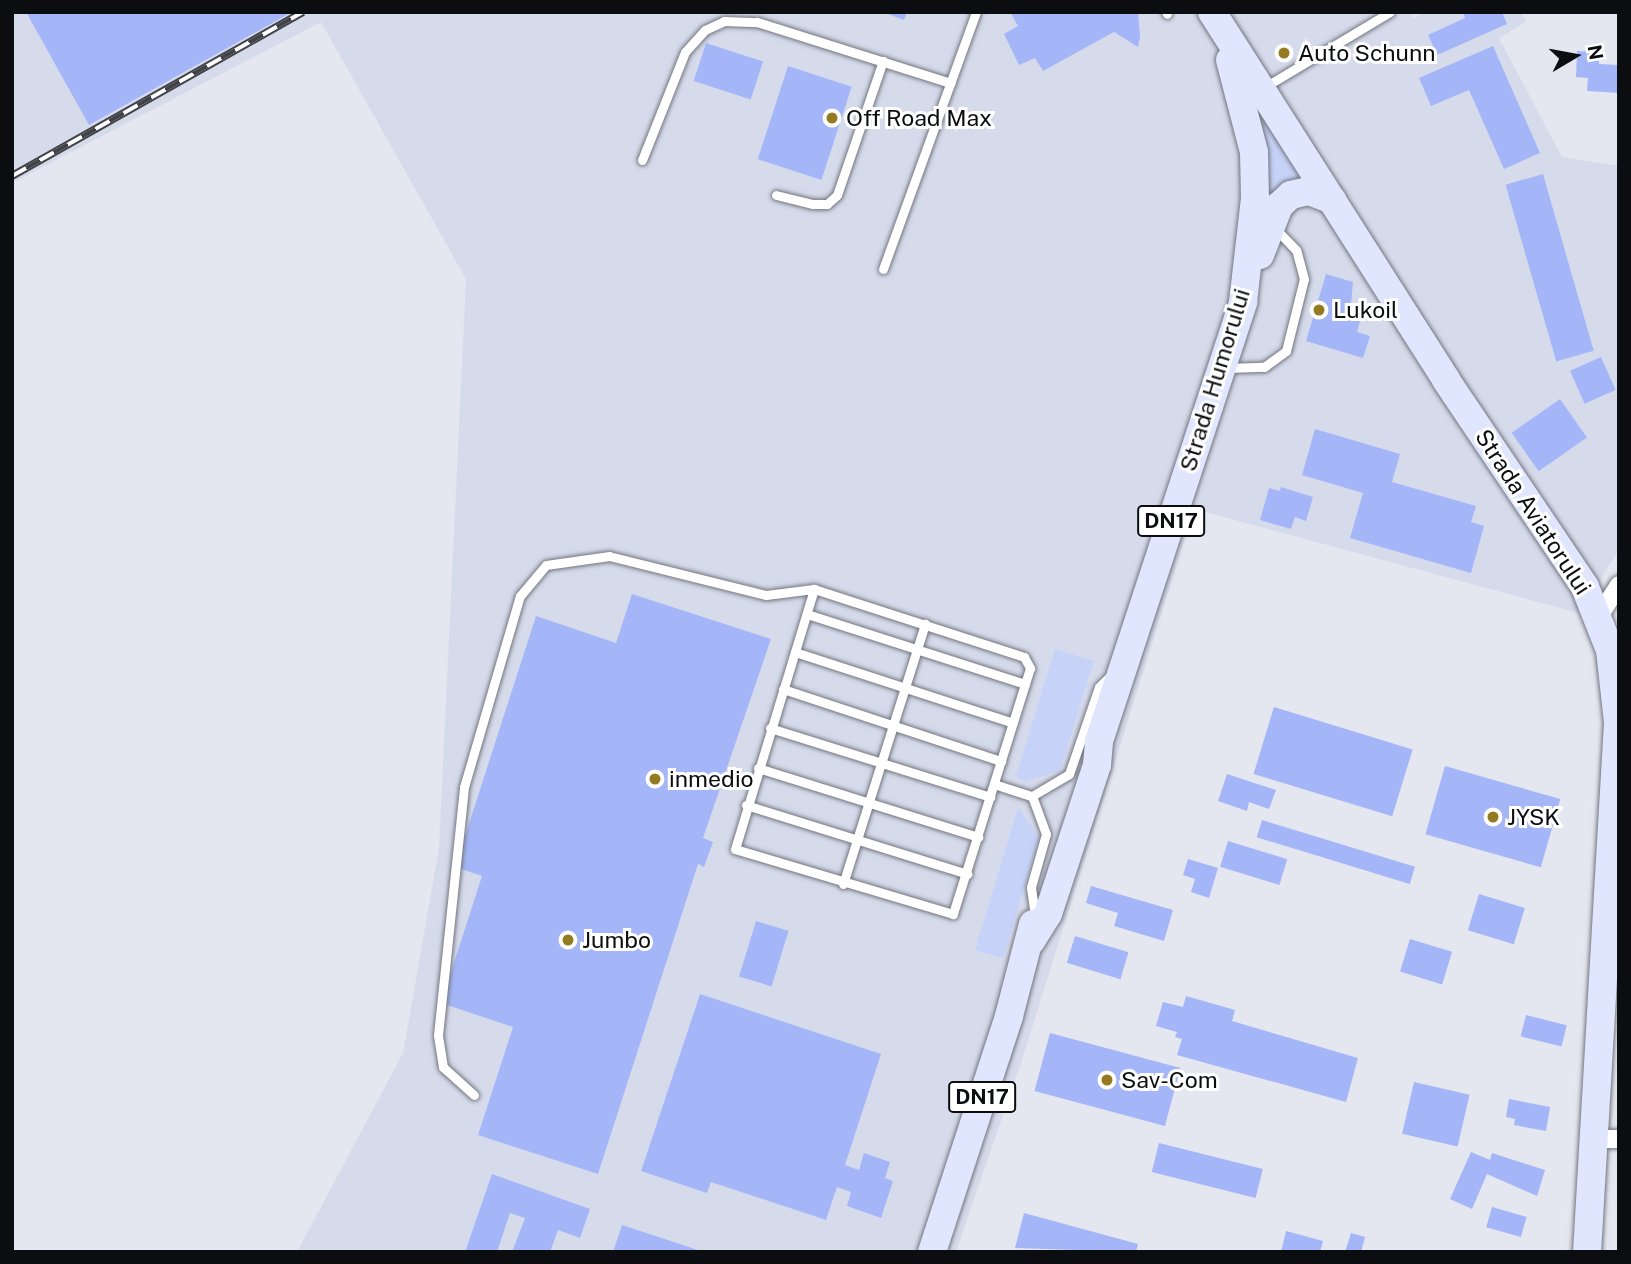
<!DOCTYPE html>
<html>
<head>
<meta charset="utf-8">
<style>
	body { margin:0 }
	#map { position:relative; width:1631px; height:1264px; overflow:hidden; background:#e4e6f0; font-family:"Public Sans",sans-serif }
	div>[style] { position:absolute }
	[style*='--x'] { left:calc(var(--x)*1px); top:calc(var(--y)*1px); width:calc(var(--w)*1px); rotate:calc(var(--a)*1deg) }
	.built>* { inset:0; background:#d6dbec }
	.green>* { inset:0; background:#c7d2f9 }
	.building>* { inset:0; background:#a4b6f7; transform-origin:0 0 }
	.roads { filter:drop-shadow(0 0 2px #73767e) drop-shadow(0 0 2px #73767e) }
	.service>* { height:9px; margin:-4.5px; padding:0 4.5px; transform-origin:4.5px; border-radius:4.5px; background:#fff }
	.minor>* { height:18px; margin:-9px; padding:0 9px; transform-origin:9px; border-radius:9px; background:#fff }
	.primary>* { height:28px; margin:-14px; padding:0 14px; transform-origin:14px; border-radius:14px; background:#e0e6fd }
	.rail>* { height:8px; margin-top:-4px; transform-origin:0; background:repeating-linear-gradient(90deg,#fff 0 16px,#424348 0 32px); box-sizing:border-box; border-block:2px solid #424348 }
	.dots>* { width:19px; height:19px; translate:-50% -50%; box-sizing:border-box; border:4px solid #fff; border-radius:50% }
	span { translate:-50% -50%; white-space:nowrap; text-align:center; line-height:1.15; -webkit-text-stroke:6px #fff; paint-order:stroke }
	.shield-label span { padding:2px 5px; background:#fff; border:2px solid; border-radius:5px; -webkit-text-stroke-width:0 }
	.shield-label { font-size:21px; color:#0c0d10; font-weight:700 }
	.poi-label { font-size:23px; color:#0c0d10 }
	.left { translate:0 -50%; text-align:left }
	.street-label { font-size:23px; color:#0c0d10 }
	.frame { position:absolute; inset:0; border:14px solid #0c0d10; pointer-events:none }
	.north { position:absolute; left:1540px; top:21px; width:70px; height:70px; -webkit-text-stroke:5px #fff; paint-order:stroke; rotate:80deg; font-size:19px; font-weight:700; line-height:28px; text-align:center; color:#0c0d10 }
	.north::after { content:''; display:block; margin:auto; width:24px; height:32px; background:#0c0d10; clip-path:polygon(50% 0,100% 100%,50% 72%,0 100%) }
</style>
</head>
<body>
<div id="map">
	<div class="built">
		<i style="clip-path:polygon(12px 12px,1410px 12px,1414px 18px,1425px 12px,1521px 12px,1526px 22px,1499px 38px,1562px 157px,1619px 166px,1619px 550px,1579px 613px,1194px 509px,1023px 1057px,956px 1252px,297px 1252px,403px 1053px,439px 848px,466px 279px,321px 22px,12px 183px)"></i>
	</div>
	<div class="green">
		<i style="clip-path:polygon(1253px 85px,1315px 181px,1292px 178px,1268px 199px)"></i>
		<i style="clip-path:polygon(1055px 649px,1094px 661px,1060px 770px,1025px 782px,1016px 776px)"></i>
		<i style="clip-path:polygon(1018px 808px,1039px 837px,1003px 958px,975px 950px)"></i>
	</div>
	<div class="building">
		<i style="clip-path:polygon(26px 12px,292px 12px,89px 125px)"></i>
		<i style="clip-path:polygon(883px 12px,907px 12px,904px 20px)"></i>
		<i style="clip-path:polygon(1010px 12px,1138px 12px,1140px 36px,1138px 47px,1114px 32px,1043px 71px,1035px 58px,1019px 65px,1004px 34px,1018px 26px)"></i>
		<i style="clip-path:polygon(1463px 12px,1502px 12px,1507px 24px,1437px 55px,1428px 35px,1465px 18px)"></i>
		<i style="left:706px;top:43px;width:60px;height:40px;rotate:18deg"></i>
		<i style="clip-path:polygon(1493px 46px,1540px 153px,1504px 169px,1469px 90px,1431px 106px,1419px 78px)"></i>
		<i style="clip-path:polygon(1577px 51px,1599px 52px,1599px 64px,1619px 65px,1619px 93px,1587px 91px,1588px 78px,1576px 77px)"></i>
		<i style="left:788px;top:66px;width:67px;height:98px;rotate:18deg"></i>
		<i style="left:1543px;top:174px;width:184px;height:39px;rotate:74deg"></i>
		<i style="clip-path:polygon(1326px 274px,1353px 282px,1351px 305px,1364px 308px,1357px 332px,1370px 336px,1363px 358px,1306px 341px)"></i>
		<i style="left:1601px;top:357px;width:36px;height:34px;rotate:66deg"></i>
		<i style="left:1560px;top:399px;width:47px;height:59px;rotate:55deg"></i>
		<i style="clip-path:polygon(1315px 429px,1400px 454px,1392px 482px,1476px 506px,1471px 522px,1484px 526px,1471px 573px,1350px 538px,1363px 493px,1302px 475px)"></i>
		<i style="clip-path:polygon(1281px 487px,1313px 497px,1306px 521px,1295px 517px,1291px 529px,1260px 520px,1269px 488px,1280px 491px)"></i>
		<i style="clip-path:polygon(632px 594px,771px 639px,703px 838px,713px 842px,704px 867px,698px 864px,598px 1174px,478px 1135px,513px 1027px,441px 1003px,482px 876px,455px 867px,536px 616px,616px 643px)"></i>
		<i style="left:1274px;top:707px;width:145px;height:70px;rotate:17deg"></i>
		<i style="left:1445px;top:766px;width:120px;height:71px;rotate:16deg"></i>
		<i style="clip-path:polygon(1227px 774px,1276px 790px,1269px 809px,1249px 802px,1247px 811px,1218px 801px)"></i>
		<i style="left:1262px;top:820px;width:160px;height:18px;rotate:17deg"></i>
		<i style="left:1228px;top:841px;width:62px;height:27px;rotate:17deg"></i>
		<i style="clip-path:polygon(1188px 859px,1218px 868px,1209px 898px,1191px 892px,1195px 879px,1183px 875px)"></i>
		<i style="clip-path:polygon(1091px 886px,1173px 910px,1164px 941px,1114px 926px,1118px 913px,1086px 903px)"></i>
		<i style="left:1479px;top:894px;width:48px;height:38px;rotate:17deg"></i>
		<i style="left:756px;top:921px;width:34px;height:58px;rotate:17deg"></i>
		<i style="left:1075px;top:936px;width:56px;height:28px;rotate:17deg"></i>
		<i style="left:1410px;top:939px;width:44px;height:34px;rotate:17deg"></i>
		<i style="clip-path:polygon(700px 994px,881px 1054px,845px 1165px,859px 1170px,864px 1153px,890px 1162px,885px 1178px,893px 1181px,881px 1218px,847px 1206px,851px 1192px,837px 1187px,826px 1220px,711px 1182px,707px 1193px,641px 1171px)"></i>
		<i style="clip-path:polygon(1186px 996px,1235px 1010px,1232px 1021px,1358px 1058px,1346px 1102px,1177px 1055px,1182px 1039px,1175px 1037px,1177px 1032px,1156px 1026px,1163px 1002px,1183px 1007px)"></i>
		<i style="left:1526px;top:1015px;width:42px;height:22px;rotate:14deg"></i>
		<i style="left:1050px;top:1033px;width:135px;height:60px;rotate:15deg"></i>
		<i style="left:1414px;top:1082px;width:57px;height:53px;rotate:13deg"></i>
		<i style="clip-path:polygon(1509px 1099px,1550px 1107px,1546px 1131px,1514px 1125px,1515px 1119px,1506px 1117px)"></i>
		<i style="left:1159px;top:1143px;width:107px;height:30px;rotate:14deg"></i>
		<i style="clip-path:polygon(1471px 1152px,1490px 1160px,1492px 1153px,1545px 1170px,1537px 1196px,1487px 1174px,1472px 1209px,1450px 1199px)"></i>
		<i style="clip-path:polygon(492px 1174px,590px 1209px,580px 1238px,558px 1230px,550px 1252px,512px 1252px,525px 1218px,510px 1213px,497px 1252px,465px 1252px)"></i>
		<i style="left:1492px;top:1207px;width:36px;height:21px;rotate:16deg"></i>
		<i style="clip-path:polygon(1024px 1213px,1138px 1244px,1136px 1252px,1015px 1248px)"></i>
		<i style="clip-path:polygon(622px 1225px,701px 1251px,701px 1252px,613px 1252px)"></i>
		<i style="clip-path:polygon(1286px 1231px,1323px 1241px,1320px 1252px,1281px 1252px)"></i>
		<i style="clip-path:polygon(1351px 1233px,1365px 1237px,1361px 1252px,1345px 1252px)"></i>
	</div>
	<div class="roads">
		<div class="service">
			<i style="--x:1166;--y:12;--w:2;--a:63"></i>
			<i style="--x:1263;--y:88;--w:148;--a:-30.9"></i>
			<i style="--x:642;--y:160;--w:116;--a:-68.3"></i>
			<i style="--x:685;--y:52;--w:30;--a:-48"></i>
			<i style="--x:705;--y:30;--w:21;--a:-25"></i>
			<i style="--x:724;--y:21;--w:33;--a:2"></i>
			<i style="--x:757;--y:22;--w:203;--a:17.5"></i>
			<i style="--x:776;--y:195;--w:38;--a:14"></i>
			<i style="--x:813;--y:204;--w:14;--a:0"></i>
			<i style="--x:827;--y:204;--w:13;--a:-42"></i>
			<i style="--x:837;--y:195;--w:142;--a:-71.1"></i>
			<i style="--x:883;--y:269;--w:273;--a:-70.1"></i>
			<i style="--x:1226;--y:368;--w:38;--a:-2"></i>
			<i style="--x:1264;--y:367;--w:27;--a:-36"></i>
			<i style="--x:1286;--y:351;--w:74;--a:-76"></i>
			<i style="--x:1304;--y:279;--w:30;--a:-105"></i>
			<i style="--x:1296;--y:250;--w:29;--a:-134"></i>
			<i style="--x:807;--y:614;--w:229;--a:17.8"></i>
			<i style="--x:795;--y:652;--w:229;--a:18"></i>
			<i style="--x:783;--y:689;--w:230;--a:18.3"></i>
			<i style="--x:770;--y:728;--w:231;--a:17.4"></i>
			<i style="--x:758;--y:768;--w:231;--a:17.4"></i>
			<i style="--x:994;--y:784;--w:40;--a:18"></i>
			<i style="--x:746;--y:805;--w:232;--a:17.3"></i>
			<i style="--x:843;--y:884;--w:273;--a:-72.5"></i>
			<i style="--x:1034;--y:909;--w:22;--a:-98"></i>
			<i style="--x:1031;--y:887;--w:55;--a:-74.2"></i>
			<i style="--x:1046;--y:834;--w:40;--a:-110.2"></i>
			<i style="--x:1032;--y:796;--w:43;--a:-30.7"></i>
			<i style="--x:1069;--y:774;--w:92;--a:-71"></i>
			<i style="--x:1099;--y:687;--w:16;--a:-45"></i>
			<i style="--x:474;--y:1095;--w:42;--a:-137.9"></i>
			<i style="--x:443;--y:1067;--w:32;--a:-99"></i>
			<i style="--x:438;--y:1035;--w:249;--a:-84"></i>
			<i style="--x:464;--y:787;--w:199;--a:-73.7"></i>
			<i style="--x:520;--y:596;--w:40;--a:-50"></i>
			<i style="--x:546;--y:565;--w:64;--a:-8.1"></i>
			<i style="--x:609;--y:556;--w:162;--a:14"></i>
			<i style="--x:766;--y:595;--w:48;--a:-7.1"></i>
			<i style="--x:814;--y:589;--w:221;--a:17.9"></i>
			<i style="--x:1024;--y:657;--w:13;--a:61"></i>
			<i style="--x:1030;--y:668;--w:258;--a:107.4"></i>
			<i style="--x:953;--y:914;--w:227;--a:-163.4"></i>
			<i style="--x:735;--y:849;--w:272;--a:-73.1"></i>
		</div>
		<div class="minor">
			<i style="--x:1599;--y:616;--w:37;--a:-57"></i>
			<i style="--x:1593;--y:1139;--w:26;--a:0"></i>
		</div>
		<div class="primary">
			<i style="--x:1212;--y:12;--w:436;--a:57.5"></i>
			<i style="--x:1446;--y:380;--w:249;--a:56.1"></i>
			<i style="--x:1585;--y:587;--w:68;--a:68.4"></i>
			<i style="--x:1610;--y:650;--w:73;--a:83.7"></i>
			<i style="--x:1618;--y:723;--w:530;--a:93.35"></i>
			<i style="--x:1260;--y:255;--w:53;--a:-68.8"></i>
			<i style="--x:1279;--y:206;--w:16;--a:-43"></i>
			<i style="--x:1291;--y:195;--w:18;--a:-13"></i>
			<i style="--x:1309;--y:191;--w:25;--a:21"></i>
			<i style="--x:1031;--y:941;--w:32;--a:-58"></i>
			<i style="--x:1048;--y:914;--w:157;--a:-71.8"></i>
			<i style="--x:1097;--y:765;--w:24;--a:-85"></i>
			<i style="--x:1099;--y:741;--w:462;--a:-71.8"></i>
			<i style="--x:1243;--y:302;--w:104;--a:-83.4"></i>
			<i style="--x:1255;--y:199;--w:47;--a:-91.2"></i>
			<i style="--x:1254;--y:152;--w:95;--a:-104.6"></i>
			<i style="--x:932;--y:1252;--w:248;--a:-71.9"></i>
			<i style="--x:1009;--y:1016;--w:95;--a:-75.4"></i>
		</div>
	</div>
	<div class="rail">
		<i style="--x:12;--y:176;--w:334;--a:-29.4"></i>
	</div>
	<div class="dots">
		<i style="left:1284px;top:53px;background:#947b22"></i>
		<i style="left:832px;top:118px;background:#947b22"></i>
		<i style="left:1319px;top:310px;background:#947b22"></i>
		<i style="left:655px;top:779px;background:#947b22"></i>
		<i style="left:1493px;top:817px;background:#947b22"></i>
		<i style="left:568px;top:940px;background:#947b22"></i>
		<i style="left:1107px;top:1080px;background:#947b22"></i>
	</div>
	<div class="shield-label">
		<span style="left:1171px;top:521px">DN17</span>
		<span style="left:982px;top:1097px">DN17</span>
	</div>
	<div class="poi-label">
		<span class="left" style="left:1298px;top:53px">Auto Schunn</span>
		<span class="left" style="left:846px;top:118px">Off Road Max</span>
		<span class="left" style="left:1333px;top:310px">Lukoil</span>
		<span class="left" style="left:669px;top:779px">inmedio</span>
		<span class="left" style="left:1507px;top:817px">JYSK</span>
		<span class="left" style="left:582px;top:940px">Jumbo</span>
		<span class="left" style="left:1121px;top:1080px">Sav-Com</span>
	</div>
	<div class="street-label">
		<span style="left:1215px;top:380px;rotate:-73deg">Strada Humorului</span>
		<span style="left:1533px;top:512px;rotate:57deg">Strada Aviatorului</span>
	</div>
	<div class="frame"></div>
	<div class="north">N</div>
</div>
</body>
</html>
